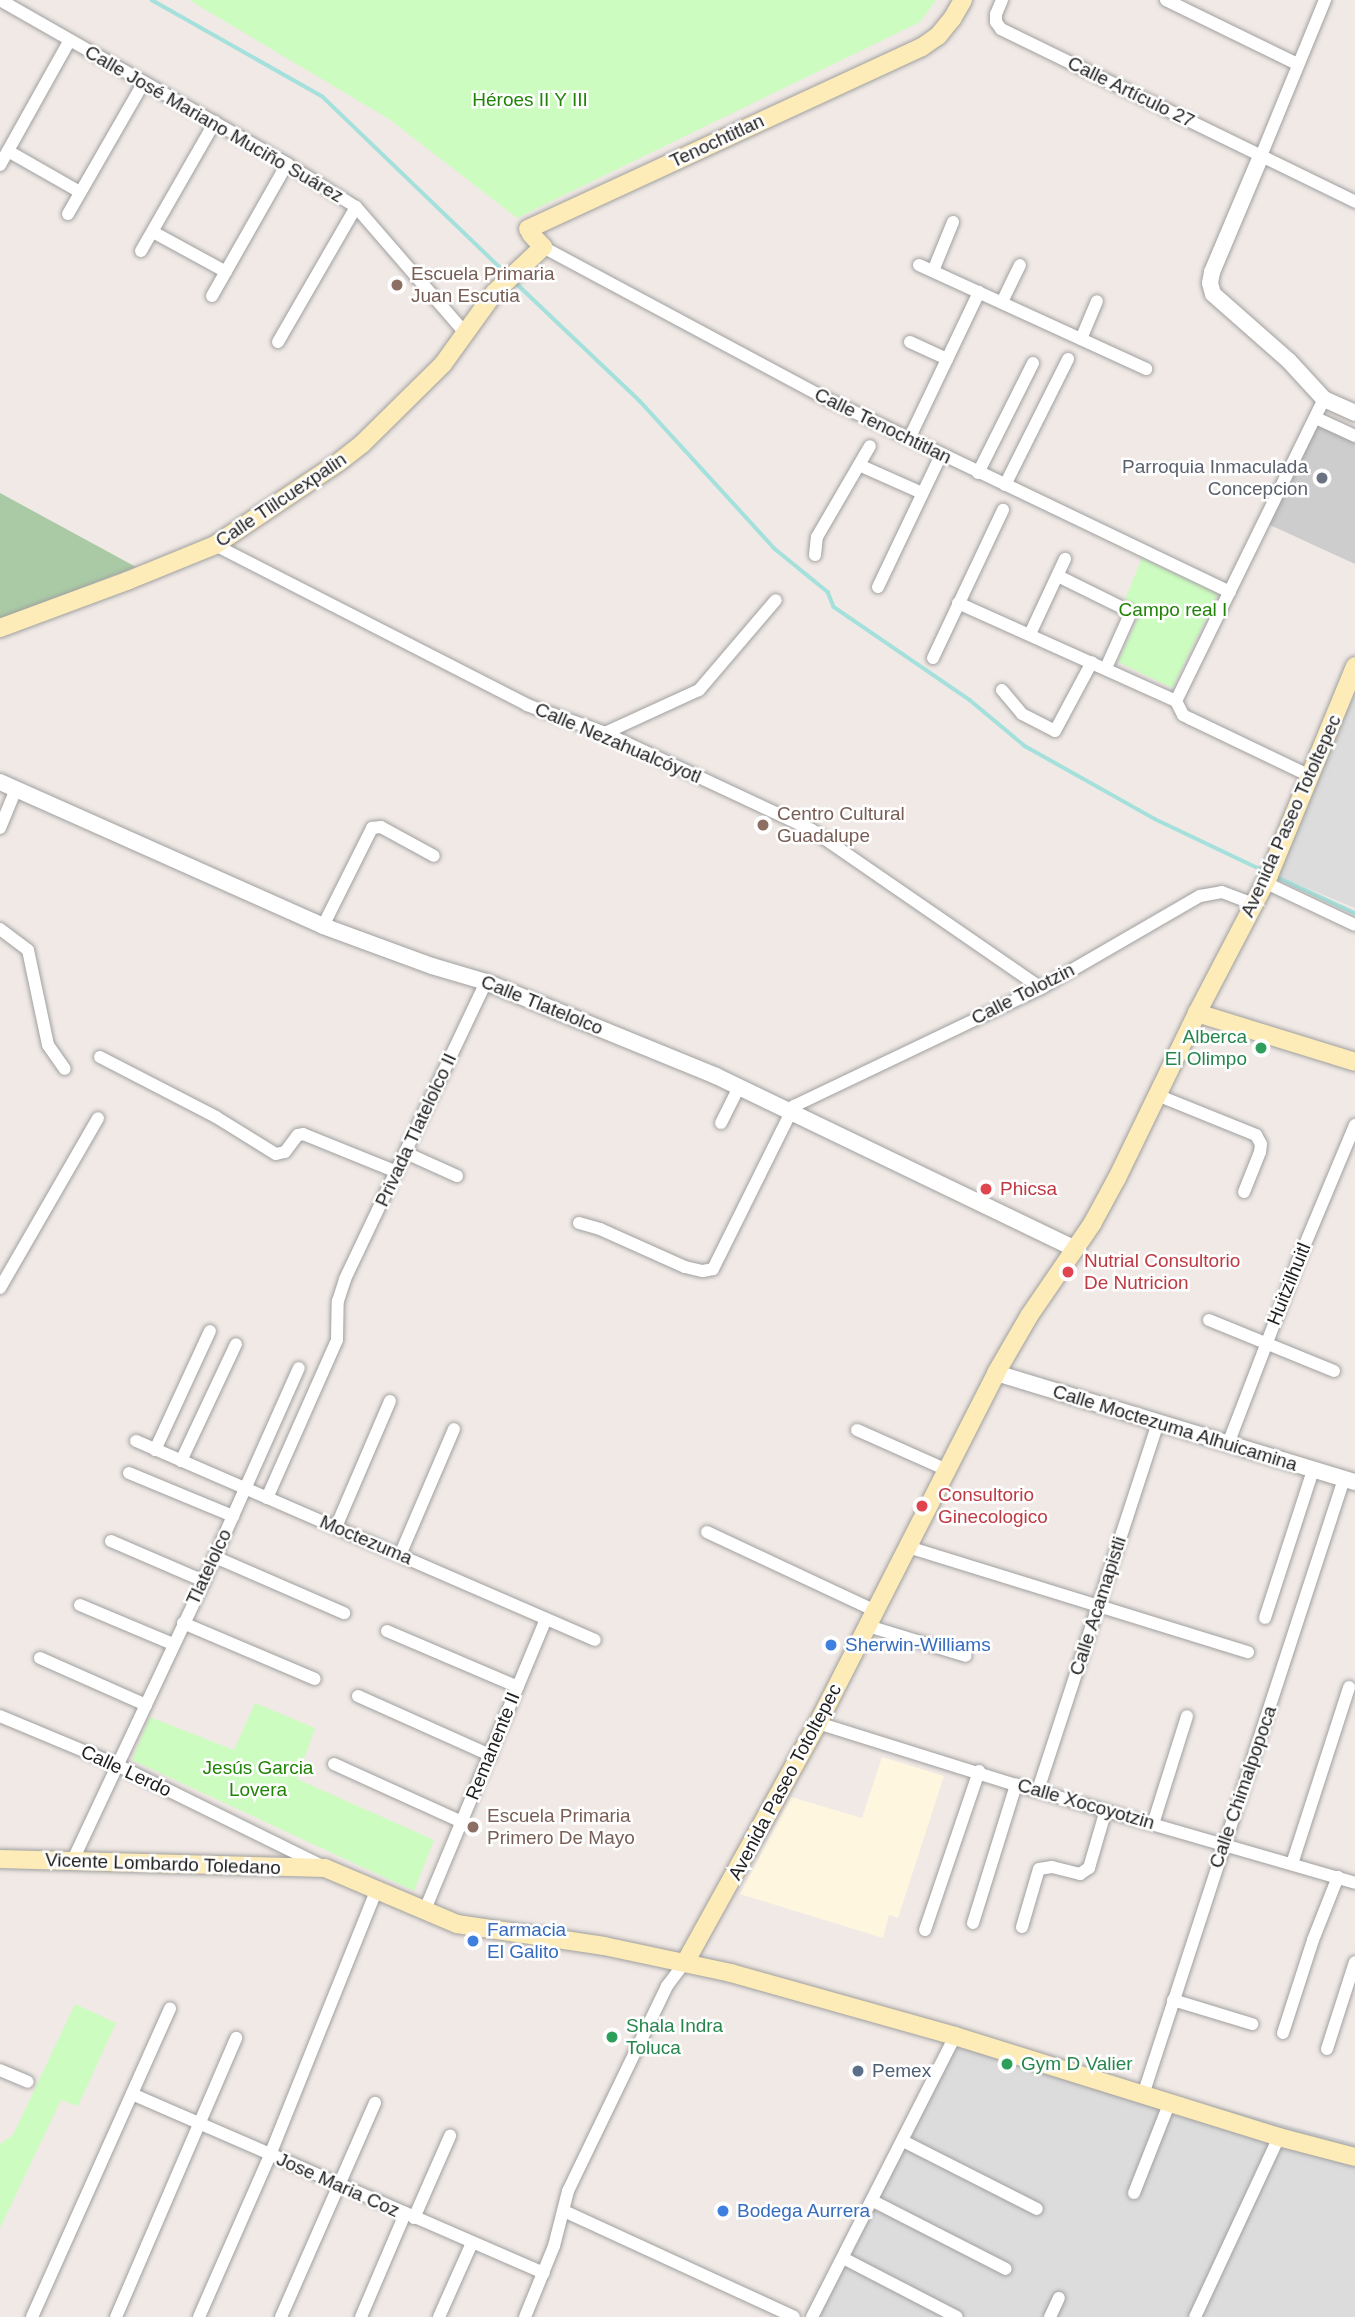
<!DOCTYPE html>
<html>
<head>
<meta charset="utf-8">
<style>
	body { margin:0 }
	#map { position:relative; width:1355px; height:2317px; overflow:hidden; background:#f0e9e5; font-family:Arial,sans-serif }
	div>[style] { position:absolute }
	[style*='--x'] { left:calc(var(--x)*1px); top:calc(var(--y)*1px); width:calc(var(--w)*1px); rotate:calc(var(--a)*1deg) }
	.residential>* { inset:0; background:#dddcdd }
	.education>* { inset:0; background:#fff6e0 }
	.religious>* { inset:0; background:#cdcdcd }
	.cemetery>* { inset:0; background:#aacaa5 }
	.park>* { inset:0; background:#cdfcc1 }
	.stream>* { height:3.5px; margin:-1.75px; padding:0 1.75px; transform-origin:1.75px; border-radius:1.75px; background:#a4e0dc }
	.roads { filter:drop-shadow(0 0 2px #a0a0a0) drop-shadow(0 0 2px #a0a0a0) }
	.minor>* { height:12px; margin:-6px; padding:0 6px; transform-origin:6px; border-radius:6px; background:#fff }
	.tertiary>* { height:16px; margin:-8px; padding:0 8px; transform-origin:8px; border-radius:8px; background:#fff }
	.secondary>* { height:18px; margin:-9px; padding:0 9px; transform-origin:9px; border-radius:9px; background:#fdecb7 }
	.dots>* { width:19px; height:19px; translate:-50% -50%; box-sizing:border-box; border:4px solid #fff; border-radius:50% }
	span { translate:-50% -50%; white-space:nowrap; text-align:center; line-height:1.15; -webkit-text-stroke:5px #fff; paint-order:stroke }
	.street-label { font-size:19px; color:#1f1f1f }
	.park-label { font-size:19px; color:#208406 }
	.education-label { font-size:19px; color:#785e54 }
	.left { translate:0 -50%; text-align:left }
	.worship-label { font-size:19px; color:#5b616d }
	.right { translate:-100% -50%; text-align:right }
	.leisure-label { font-size:19px; color:#27864d }
	.health-label { font-size:19px; color:#be3a42 }
	.shop-label { font-size:19px; color:#366cbe }
	.service-label { font-size:19px; color:#4e5e75 }
</style>
</head>
<body>
<div id="map">
	<div class="residential">
		<i style="clip-path:polygon(1355px 667px,1355px 908px,1268px 872px)"></i>
		<i style="clip-path:polygon(958px 2039px,1355px 2143px,1355px 2317px,815px 2317px)"></i>
	</div>
	<div class="education">
		<i style="clip-path:polygon(882px 1757px,944px 1776px,898px 1918px,889px 1915px,883px 1938px,740px 1894px,791px 1797px,862px 1818px)"></i>
	</div>
	<div class="religious">
		<i style="clip-path:polygon(1320px 416px,1355px 433px,1355px 564px,1268px 524px)"></i>
	</div>
	<div class="cemetery">
		<i style="clip-path:polygon(0 493px,136px 567px,0 619px)"></i>
	</div>
	<div class="park">
		<i style="clip-path:polygon(189px 0,936px 0,920px 22px,517px 218px,389px 119px)"></i>
		<i style="clip-path:polygon(1142px 558px,1218px 594px,1172px 688px,1118px 662px,1139px 616px,1136px 606px,1125px 599px)"></i>
		<i style="clip-path:polygon(255px 1703px,315px 1728px,297px 1779px,434px 1840px,414px 1891px,132px 1760px,150px 1717px,234px 1750px)"></i>
		<i style="clip-path:polygon(75px 2004px,116px 2023px,78px 2106px,61px 2100px,0 2228px,0 2144px,13px 2135px)"></i>
	</div>
	<div class="stream">
		<i style="--x:152;--y:0;--w:195;--a:29.5"></i>
		<i style="--x:322;--y:96;--w:255;--a:43.9"></i>
		<i style="--x:514;--y:281;--w:174;--a:43.6"></i>
		<i style="--x:640;--y:401;--w:199;--a:47.6"></i>
		<i style="--x:774;--y:548;--w:70;--a:39.2"></i>
		<i style="--x:828;--y:592;--w:16;--a:68"></i>
		<i style="--x:834;--y:607;--w:165;--a:34.4"></i>
		<i style="--x:970;--y:700;--w:72;--a:39.9"></i>
		<i style="--x:1025;--y:746;--w:149;--a:29.3"></i>
		<i style="--x:1155;--y:819;--w:121;--a:25.5"></i>
		<i style="--x:1275;--y:876;--w:88;--a:24.8"></i>
	</div>
	<div class="roads">
		<div class="minor">
			<i style="--x:0;--y:0;--w:331;--a:29.7"></i>
			<i style="--x:287;--y:164;--w:81;--a:31.9"></i>
			<i style="--x:356;--y:207;--w:168;--a:49.1"></i>
			<i style="--x:1002;--y:0;--w:15;--a:113"></i>
			<i style="--x:996;--y:14;--w:8;--a:90"></i>
			<i style="--x:996;--y:22;--w:9;--a:54"></i>
			<i style="--x:1001;--y:29;--w:394;--a:26"></i>
			<i style="--x:1166;--y:0;--w:146;--a:26"></i>
			<i style="--x:8;--y:151;--w:83;--a:29.7"></i>
			<i style="--x:1261;--y:156;--w:169;--a:-67.7"></i>
			<i style="--x:0;--y:165;--w:143;--a:-60.8"></i>
			<i style="--x:68;--y:214;--w:152;--a:-60.1"></i>
			<i style="--x:153;--y:232;--w:83;--a:28.7"></i>
			<i style="--x:543;--y:247;--w:320;--a:28.2"></i>
			<i style="--x:825;--y:398;--w:449;--a:25.6"></i>
			<i style="--x:141;--y:251;--w:149;--a:-60.2"></i>
			<i style="--x:919;--y:265;--w:250;--a:24.6"></i>
			<i style="--x:933;--y:271;--w:53;--a:-67.8"></i>
			<i style="--x:212;--y:296;--w:152;--a:-60.4"></i>
			<i style="--x:1002;--y:302;--w:41;--a:-64.1"></i>
			<i style="--x:1081;--y:339;--w:41;--a:-67.2"></i>
			<i style="--x:278;--y:342;--w:156;--a:-60"></i>
			<i style="--x:910;--y:342;--w:41;--a:24.7"></i>
			<i style="--x:1316;--y:418;--w:43;--a:24.8"></i>
			<i style="--x:909;--y:439;--w:163;--a:-64.5"></i>
			<i style="--x:859;--y:465;--w:69;--a:24"></i>
			<i style="--x:978;--y:473;--w:123;--a:-63.4"></i>
			<i style="--x:1005;--y:485;--w:141;--a:-63.4"></i>
			<i style="--x:215;--y:545;--w:351;--a:27.1"></i>
			<i style="--x:527;--y:705;--w:83;--a:19.7"></i>
			<i style="--x:605;--y:733;--w:229;--a:25.1"></i>
			<i style="--x:812;--y:830;--w:278;--a:34.6"></i>
			<i style="--x:815;--y:555;--w:18;--a:-84"></i>
			<i style="--x:817;--y:537;--w:105;--a:-59.8"></i>
			<i style="--x:1058;--y:576;--w:81;--a:26.3"></i>
			<i style="--x:1131;--y:612;--w:61;--a:114.1"></i>
			<i style="--x:878;--y:587;--w:146;--a:-64.5"></i>
			<i style="--x:958;--y:603;--w:239;--a:24.2"></i>
			<i style="--x:1030;--y:634;--w:83;--a:-65"></i>
			<i style="--x:933;--y:658;--w:164;--a:-64.7"></i>
			<i style="--x:1002;--y:690;--w:31;--a:50"></i>
			<i style="--x:1022;--y:714;--w:37;--a:27"></i>
			<i style="--x:1055;--y:731;--w:78;--a:-61.8"></i>
			<i style="--x:1176;--y:701;--w:336;--a:-63.9"></i>
			<i style="--x:1176;--y:701;--w:16;--a:63"></i>
			<i style="--x:1183;--y:715;--w:9;--a:27"></i>
			<i style="--x:1191;--y:719;--w:132;--a:25.6"></i>
			<i style="--x:605;--y:733;--w:103;--a:-24.6"></i>
			<i style="--x:699;--y:690;--w:118;--a:-49.5"></i>
			<i style="--x:0;--y:828;--w:42;--a:-67.7"></i>
			<i style="--x:1266;--y:883;--w:98;--a:25.3"></i>
			<i style="--x:323;--y:926;--w:110;--a:-63.4"></i>
			<i style="--x:372;--y:828;--w:9;--a:-6"></i>
			<i style="--x:381;--y:827;--w:60;--a:28.7"></i>
			<i style="--x:0;--y:929;--w:35;--a:37"></i>
			<i style="--x:28;--y:950;--w:97;--a:78.1"></i>
			<i style="--x:48;--y:1045;--w:29;--a:55"></i>
			<i style="--x:100;--y:1057;--w:131;--a:27.3"></i>
			<i style="--x:216;--y:1117;--w:70;--a:31.7"></i>
			<i style="--x:276;--y:1154;--w:9;--a:-13"></i>
			<i style="--x:285;--y:1152;--w:21;--a:-53"></i>
			<i style="--x:298;--y:1135;--w:5;--a:-11"></i>
			<i style="--x:303;--y:1134;--w:101;--a:22"></i>
			<i style="--x:1157;--y:1095;--w:107;--a:22"></i>
			<i style="--x:1256;--y:1135;--w:10;--a:61"></i>
			<i style="--x:1261;--y:1144;--w:8;--a:97"></i>
			<i style="--x:1260;--y:1152;--w:43;--a:111.8"></i>
			<i style="--x:721;--y:1123;--w:40;--a:-63.4"></i>
			<i style="--x:406;--y:1153;--w:56;--a:24.3"></i>
			<i style="--x:579;--y:1223;--w:22;--a:16"></i>
			<i style="--x:600;--y:1229;--w:93;--a:24.1"></i>
			<i style="--x:685;--y:1267;--w:18;--a:13"></i>
			<i style="--x:703;--y:1271;--w:10;--a:-11"></i>
			<i style="--x:713;--y:1269;--w:182;--a:-63.6"></i>
			<i style="--x:794;--y:1106;--w:274;--a:-25.5"></i>
			<i style="--x:1041;--y:988;--w:184;--a:-30.1"></i>
			<i style="--x:1200;--y:896;--w:22;--a:-10"></i>
			<i style="--x:1222;--y:892;--w:34;--a:21"></i>
			<i style="--x:0;--y:1288;--w:196;--a:-60"></i>
			<i style="--x:1209;--y:1320;--w:135;--a:22.2"></i>
			<i style="--x:857;--y:1430;--w:98;--a:24"></i>
			<i style="--x:136;--y:1441;--w:500;--a:23.44"></i>
			<i style="--x:1228;--y:1444;--w:204;--a:-69"></i>
			<i style="--x:1301;--y:1254;--w:140;--a:-67.3"></i>
			<i style="--x:155;--y:1450;--w:131;--a:-65.2"></i>
			<i style="--x:181;--y:1461;--w:129;--a:-64.8"></i>
			<i style="--x:129;--y:1473;--w:113;--a:22.5"></i>
			<i style="--x:267;--y:1498;--w:173;--a:-66.1"></i>
			<i style="--x:337;--y:1340;--w:39;--a:-89"></i>
			<i style="--x:338;--y:1301;--w:23;--a:-72"></i>
			<i style="--x:345;--y:1279;--w:329;--a:-64.6"></i>
			<i style="--x:336;--y:1527;--w:137;--a:-66.8"></i>
			<i style="--x:707;--y:1532;--w:187;--a:25.1"></i>
			<i style="--x:111;--y:1541;--w:101;--a:23.3"></i>
			<i style="--x:908;--y:1547;--w:356;--a:17.2"></i>
			<i style="--x:400;--y:1555;--w:137;--a:-66.8"></i>
			<i style="--x:215;--y:1557;--w:141;--a:23.5"></i>
			<i style="--x:80;--y:1605;--w:101;--a:22.8"></i>
			<i style="--x:1265;--y:1618;--w:156;--a:-72"></i>
			<i style="--x:183;--y:1623;--w:143;--a:23"></i>
			<i style="--x:868;--y:1626;--w:102;--a:17"></i>
			<i style="--x:387;--y:1631;--w:142;--a:23.1"></i>
			<i style="--x:40;--y:1658;--w:116;--a:23.9"></i>
			<i style="--x:358;--y:1696;--w:145;--a:24.1"></i>
			<i style="--x:0;--y:1716;--w:127;--a:22.7"></i>
			<i style="--x:117;--y:1765;--w:229;--a:26.2"></i>
			<i style="--x:818;--y:1723;--w:207;--a:17.4"></i>
			<i style="--x:1016;--y:1785;--w:353;--a:16.1"></i>
			<i style="--x:334;--y:1764;--w:141;--a:24.4"></i>
			<i style="--x:1038;--y:1790;--w:387;--a:-71.9"></i>
			<i style="--x:1153;--y:1824;--w:113;--a:-72.5"></i>
			<i style="--x:72;--y:1862;--w:310;--a:-64.8"></i>
			<i style="--x:204;--y:1581;--w:233;--a:-66"></i>
			<i style="--x:1292;--y:1864;--w:186;--a:-72.1"></i>
			<i style="--x:424;--y:1912;--w:317;--a:-67.4"></i>
			<i style="--x:973;--y:1923;--w:145;--a:-72.7"></i>
			<i style="--x:1022;--y:1927;--w:60;--a:-73.7"></i>
			<i style="--x:1039;--y:1869;--w:13;--a:-9"></i>
			<i style="--x:1052;--y:1867;--w:29;--a:14"></i>
			<i style="--x:1080;--y:1874;--w:11;--a:-34"></i>
			<i style="--x:1089;--y:1868;--w:60;--a:-73.7"></i>
			<i style="--x:925;--y:1930;--w:168;--a:-71.2"></i>
			<i style="--x:1173;--y:2000;--w:83;--a:16.9"></i>
			<i style="--x:1283;--y:2033;--w:98;--a:-72.1"></i>
			<i style="--x:1313;--y:1940;--w:68;--a:-68.4"></i>
			<i style="--x:1327;--y:2049;--w:91;--a:-72.2"></i>
			<i style="--x:0;--y:2070;--w:30;--a:23"></i>
			<i style="--x:132;--y:2094;--w:449;--a:23.5"></i>
			<i style="--x:1143;--y:2095;--w:648;--a:-71.93"></i>
			<i style="--x:903;--y:2141;--w:150;--a:26.9"></i>
			<i style="--x:1134;--y:2193;--w:96;--a:-68.5"></i>
			<i style="--x:873;--y:2201;--w:149;--a:27.1"></i>
			<i style="--x:564;--y:2211;--w:253;--a:24.7"></i>
			<i style="--x:414;--y:2218;--w:90;--a:-66.3"></i>
			<i style="--x:843;--y:2258;--w:128;--a:27.4"></i>
			<i style="--x:32;--y:2317;--w:338;--a:-65.9"></i>
			<i style="--x:116;--y:2317;--w:304;--a:-66.7"></i>
			<i style="--x:199;--y:2317;--w:177;--a:-66.3"></i>
			<i style="--x:270;--y:2155;--w:284;--a:-68.1"></i>
			<i style="--x:281;--y:2317;--w:234;--a:-66.3"></i>
			<i style="--x:361;--y:2317;--w:112;--a:-66.9"></i>
			<i style="--x:439;--y:2317;--w:81;--a:-66"></i>
			<i style="--x:525;--y:2317;--w:77;--a:-67.8"></i>
			<i style="--x:554;--y:2246;--w:57;--a:-75.7"></i>
			<i style="--x:568;--y:2191;--w:228;--a:-64.2"></i>
			<i style="--x:667;--y:1986;--w:31;--a:-53"></i>
			<i style="--x:812;--y:2317;--w:315;--a:-63"></i>
			<i style="--x:1050;--y:2317;--w:21;--a:-65"></i>
			<i style="--x:1195;--y:2317;--w:199;--a:-65"></i>
		</div>
		<div class="tertiary">
			<i style="--x:1261;--y:156;--w:126;--a:112.9"></i>
			<i style="--x:1212;--y:272;--w:11;--a:100"></i>
			<i style="--x:1210;--y:283;--w:11;--a:75"></i>
			<i style="--x:1213;--y:294;--w:101;--a:41.4"></i>
			<i style="--x:1289;--y:361;--w:52;--a:47.4"></i>
			<i style="--x:1324;--y:399;--w:34;--a:24"></i>
			<i style="--x:0;--y:782;--w:354;--a:24"></i>
			<i style="--x:323;--y:926;--w:116;--a:20.2"></i>
			<i style="--x:432;--y:966;--w:56;--a:16.5"></i>
			<i style="--x:486;--y:982;--w:248;--a:22.2"></i>
			<i style="--x:716;--y:1076;--w:399;--a:25.7"></i>
			<i style="--x:996;--y:1373;--w:375;--a:16.9"></i>
		</div>
		<div class="secondary">
			<i style="--x:528;--y:229;--w:434;--a:-24.8"></i>
			<i style="--x:922;--y:47;--w:19;--a:-35"></i>
			<i style="--x:938;--y:36;--w:22;--a:-51"></i>
			<i style="--x:952;--y:19;--w:22;--a:-60"></i>
			<i style="--x:0;--y:628;--w:135;--a:-20.3"></i>
			<i style="--x:127;--y:581;--w:95;--a:-22.2"></i>
			<i style="--x:215;--y:545;--w:149;--a:-33.8"></i>
			<i style="--x:339;--y:462;--w:29;--a:-38"></i>
			<i style="--x:362;--y:444;--w:114;--a:-44.6"></i>
			<i style="--x:443;--y:364;--w:89;--a:-54.2"></i>
			<i style="--x:495;--y:292;--w:66;--a:-43.2"></i>
			<i style="--x:543;--y:247;--w:18;--a:-133"></i>
			<i style="--x:1197;--y:1013;--w:165;--a:17.2"></i>
			<i style="--x:0;--y:1859;--w:325;--a:1.6"></i>
			<i style="--x:325;--y:1868;--w:143;--a:23"></i>
			<i style="--x:457;--y:1924;--w:149;--a:8.5"></i>
			<i style="--x:604;--y:1946;--w:130;--a:12"></i>
			<i style="--x:731;--y:1973;--w:233;--a:15.7"></i>
			<i style="--x:955;--y:2036;--w:339;--a:17.3"></i>
			<i style="--x:1279;--y:2137;--w:79;--a:14.7"></i>
			<i style="--x:686;--y:1961;--w:272;--a:-61"></i>
			<i style="--x:818;--y:1723;--w:393;--a:-63"></i>
			<i style="--x:996;--y:1373;--w:66;--a:-59.9"></i>
			<i style="--x:1029;--y:1316;--w:112;--a:-55.6"></i>
			<i style="--x:1092;--y:1224;--w:52;--a:-61.5"></i>
			<i style="--x:1117;--y:1178;--w:183;--a:-64.1"></i>
			<i style="--x:1197;--y:1013;--w:156;--a:-62.4"></i>
			<i style="--x:1269;--y:875;--w:226;--a:-67.6"></i>
		</div>
	</div>
	<div class="dots">
		<i style="left:397px;top:285px;background:#8d6e63"></i>
		<i style="left:1322px;top:478px;background:#6b7280"></i>
		<i style="left:763px;top:825px;background:#8d6e63"></i>
		<i style="left:1261px;top:1048px;background:#2e9e5b"></i>
		<i style="left:986px;top:1189px;background:#e0444e"></i>
		<i style="left:1068px;top:1272px;background:#e0444e"></i>
		<i style="left:922px;top:1506px;background:#e0444e"></i>
		<i style="left:831px;top:1645px;background:#3f7fe0"></i>
		<i style="left:473px;top:1827px;background:#8d6e63"></i>
		<i style="left:473px;top:1941px;background:#3f7fe0"></i>
		<i style="left:612px;top:2037px;background:#2e9e5b"></i>
		<i style="left:1007px;top:2064px;background:#2e9e5b"></i>
		<i style="left:858px;top:2071px;background:#5c6f8a"></i>
		<i style="left:723px;top:2211px;background:#3f7fe0"></i>
	</div>
	<div class="street-label">
		<span style="left:1131px;top:92px;rotate:26deg">Calle Artículo 27</span>
		<span style="left:214px;top:124px;rotate:30deg">Calle José Mariano Muciño Suárez</span>
		<span style="left:717px;top:141px;rotate:-25deg">Tenochtitlan</span>
		<span style="left:883px;top:426px;rotate:26deg">Calle Tenochtitlan</span>
		<span style="left:281px;top:500px;rotate:-34deg">Calle Tlilcuexpalin</span>
		<span style="left:618px;top:743px;rotate:23deg">Calle Nezahualcóyotl</span>
		<span style="left:1291px;top:816px;rotate:-66deg">Avenida Paseo Totoltepec</span>
		<span style="left:1023px;top:994px;rotate:-27deg">Calle Tolotzin</span>
		<span style="left:542px;top:1005px;rotate:22deg">Calle Tlatelolco</span>
		<span style="left:416px;top:1130px;rotate:-65deg">Privada Tlatelolco II</span>
		<span style="left:1289px;top:1284px;rotate:-68deg">Huitzilhuitl</span>
		<span style="left:1175px;top:1428px;rotate:17deg">Calle Moctezuma Alhuicamina</span>
		<span style="left:366px;top:1540px;rotate:23deg">Moctezuma</span>
		<span style="left:209px;top:1567px;rotate:-65deg">Tlatelolco</span>
		<span style="left:1098px;top:1606px;rotate:-72deg">Calle Acamapistli</span>
		<span style="left:493px;top:1746px;rotate:-68deg">Remanente II</span>
		<span style="left:126px;top:1771px;rotate:25deg">Calle Lerdo</span>
		<span style="left:785px;top:1782px;rotate:-62deg">Avenida Paseo Totoltepec</span>
		<span style="left:1243px;top:1787px;rotate:-71deg">Calle Chimalpopoca</span>
		<span style="left:1086px;top:1804px;rotate:16deg">Calle Xocoyotzin</span>
		<span style="left:163px;top:1864px;rotate:2deg">Vicente Lombardo Toledano</span>
		<span style="left:338px;top:2185px;rotate:24deg">Jose Maria Coz</span>
	</div>
	<div class="park-label">
		<span style="left:530px;top:100px">Héroes II Y III</span>
		<span style="left:1173px;top:610px">Campo real I</span>
		<span style="left:258px;top:1779px">Jesús Garcia<br>Lovera</span>
	</div>
	<div class="education-label">
		<span class="left" style="left:411px;top:285px">Escuela Primaria<br>Juan Escutia</span>
		<span class="left" style="left:777px;top:825px">Centro Cultural<br>Guadalupe</span>
		<span class="left" style="left:487px;top:1827px">Escuela Primaria<br>Primero De Mayo</span>
	</div>
	<div class="worship-label">
		<span class="right" style="left:1308px;top:478px">Parroquia Inmaculada<br>Concepcion</span>
	</div>
	<div class="leisure-label">
		<span class="right" style="left:1247px;top:1048px">Alberca<br>El Olimpo</span>
		<span class="left" style="left:626px;top:2037px">Shala Indra<br>Toluca</span>
		<span class="left" style="left:1021px;top:2064px">Gym D Valier</span>
	</div>
	<div class="health-label">
		<span class="left" style="left:1000px;top:1189px">Phicsa</span>
		<span class="left" style="left:1084px;top:1272px">Nutrial Consultorio<br>De Nutricion</span>
		<span class="left" style="left:938px;top:1506px">Consultorio<br>Ginecologico</span>
	</div>
	<div class="shop-label">
		<span class="left" style="left:845px;top:1645px">Sherwin-Williams</span>
		<span class="left" style="left:487px;top:1941px">Farmacia<br>El Galito</span>
		<span class="left" style="left:737px;top:2211px">Bodega Aurrera</span>
	</div>
	<div class="service-label">
		<span class="left" style="left:872px;top:2071px">Pemex</span>
	</div>
</div>
</body>
</html>
